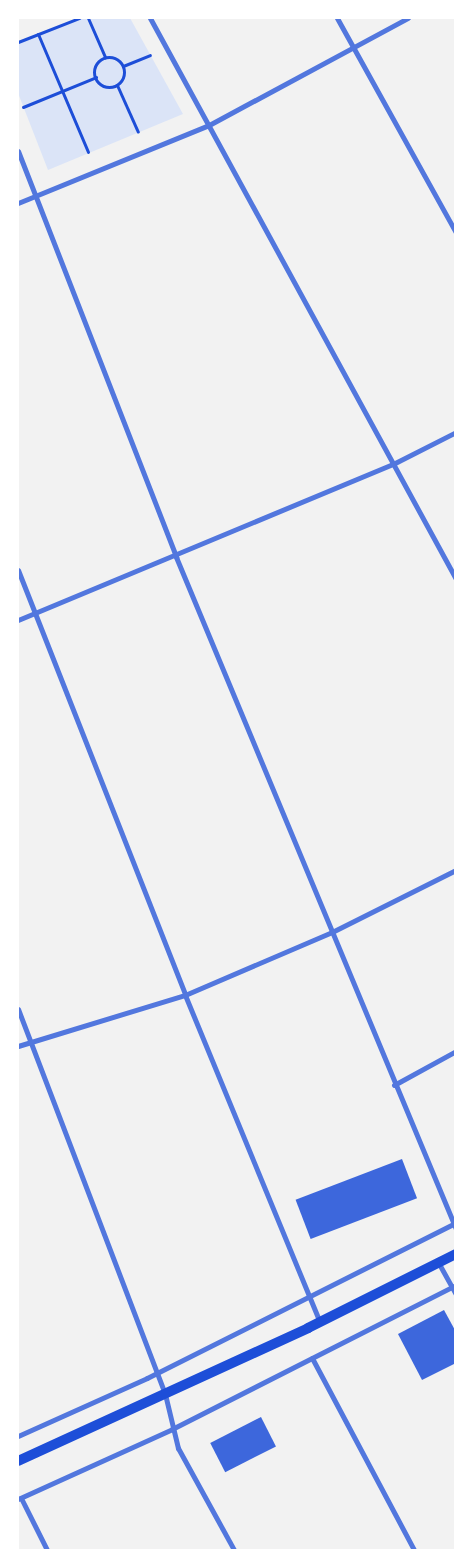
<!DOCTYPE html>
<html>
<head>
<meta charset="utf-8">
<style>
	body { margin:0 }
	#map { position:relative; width:473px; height:1568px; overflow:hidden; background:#f2f2f2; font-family:Mulish,sans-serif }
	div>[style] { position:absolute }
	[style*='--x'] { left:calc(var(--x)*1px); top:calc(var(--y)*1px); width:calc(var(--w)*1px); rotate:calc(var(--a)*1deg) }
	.green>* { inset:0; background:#dbe4f7 }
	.building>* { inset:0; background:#3d67dc; transform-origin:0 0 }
	.path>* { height:3px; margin:-1.5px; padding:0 1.5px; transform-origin:1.5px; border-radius:1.5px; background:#1d4ed8 }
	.path>.ring { margin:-1.5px; padding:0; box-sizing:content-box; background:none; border:3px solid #1d4ed8; border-radius:50% }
	.minor>* { height:5px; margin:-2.5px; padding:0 2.5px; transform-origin:2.5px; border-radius:2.5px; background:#5277de }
	.secondary>* { height:10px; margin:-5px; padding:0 5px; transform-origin:5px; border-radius:5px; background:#1d4ed8 }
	span { translate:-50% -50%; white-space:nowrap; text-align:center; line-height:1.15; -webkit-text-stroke:4.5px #fff; paint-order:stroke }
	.frame { position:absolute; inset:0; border:19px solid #fff; pointer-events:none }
</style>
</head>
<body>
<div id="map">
	<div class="green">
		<i style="clip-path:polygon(79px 18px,130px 18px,183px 114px,48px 170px,18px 93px,18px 42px)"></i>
	</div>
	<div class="building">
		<i style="left:402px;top:1159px;width:42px;height:114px;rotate:69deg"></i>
		<i style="clip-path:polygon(444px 1310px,456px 1332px,456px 1363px,422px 1380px,398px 1334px)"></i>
		<i style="left:261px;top:1417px;width:33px;height:57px;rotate:63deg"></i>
	</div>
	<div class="path">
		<i style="--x:88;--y:18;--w:43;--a:66.4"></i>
		<i style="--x:38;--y:34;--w:128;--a:67"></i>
		<i style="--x:18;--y:42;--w:66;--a:-21.5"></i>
		<i class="ring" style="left:94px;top:57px;width:27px;height:27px"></i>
		<i style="--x:123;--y:66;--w:29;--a:-22"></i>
		<i style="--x:117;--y:85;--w:51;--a:65.9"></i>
		<i style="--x:23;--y:107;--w:79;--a:-22.3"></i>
	</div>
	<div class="minor">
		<i style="--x:150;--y:18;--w:639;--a:61.39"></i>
		<i style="--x:337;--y:18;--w:246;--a:61"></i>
		<i style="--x:18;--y:151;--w:436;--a:68.7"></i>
		<i style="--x:176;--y:557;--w:728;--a:67.38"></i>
		<i style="--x:18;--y:203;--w:206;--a:-22.2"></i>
		<i style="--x:209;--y:125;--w:226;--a:-28.3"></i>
		<i style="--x:18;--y:570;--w:457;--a:68.5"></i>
		<i style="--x:185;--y:995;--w:354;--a:67.6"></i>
		<i style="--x:18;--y:620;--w:406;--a:-22.6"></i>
		<i style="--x:393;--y:464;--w:71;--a:-26.9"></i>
		<i style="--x:18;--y:1009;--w:412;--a:69.1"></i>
		<i style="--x:165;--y:1394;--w:56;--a:76.5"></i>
		<i style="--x:178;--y:1448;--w:116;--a:61.2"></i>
		<i style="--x:18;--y:1046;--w:175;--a:-17"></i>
		<i style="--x:185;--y:995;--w:160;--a:-23.2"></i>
		<i style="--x:332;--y:932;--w:139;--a:-26.6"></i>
		<i style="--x:394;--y:1085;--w:71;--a:-28.7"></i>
		<i style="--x:438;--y:1262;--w:37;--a:61"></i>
		<i style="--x:312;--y:1358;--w:217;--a:62"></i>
		<i style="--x:18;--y:1436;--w:141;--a:-24.2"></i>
		<i style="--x:147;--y:1378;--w:345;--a:-26.7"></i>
		<i style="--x:21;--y:1498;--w:58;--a:63.4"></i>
		<i style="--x:18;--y:1499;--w:169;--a:-24.4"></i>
		<i style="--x:172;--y:1429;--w:318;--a:-26.9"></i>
	</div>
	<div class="secondary">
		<i style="--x:18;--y:1461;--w:319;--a:-24.6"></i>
		<i style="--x:308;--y:1328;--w:165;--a:-26.6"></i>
	</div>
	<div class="frame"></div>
</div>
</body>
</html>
